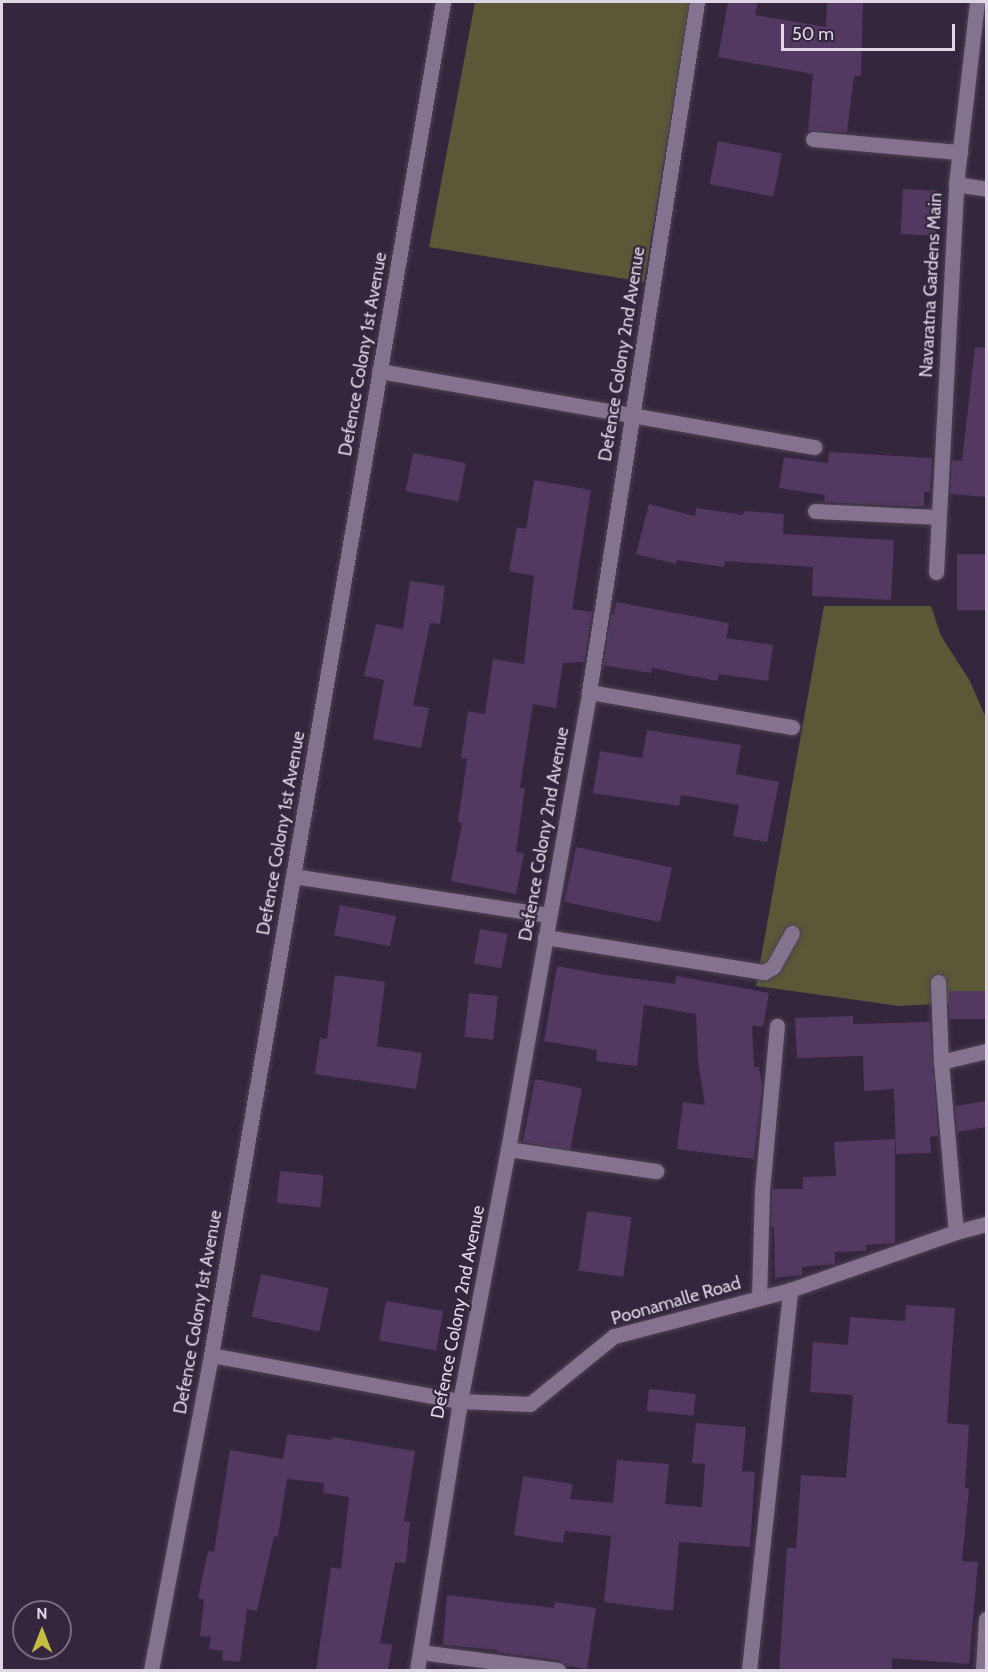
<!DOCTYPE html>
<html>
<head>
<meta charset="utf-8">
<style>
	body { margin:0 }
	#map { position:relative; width:988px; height:1672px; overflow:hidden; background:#34263d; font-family:Cabin,sans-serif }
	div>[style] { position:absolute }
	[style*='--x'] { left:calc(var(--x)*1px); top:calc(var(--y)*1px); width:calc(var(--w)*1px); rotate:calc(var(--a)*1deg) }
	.green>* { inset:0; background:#5a5837 }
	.building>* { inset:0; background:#533862; transform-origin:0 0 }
	.roads { filter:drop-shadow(0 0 2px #4f4256) drop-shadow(0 0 2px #4f4256) }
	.minor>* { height:15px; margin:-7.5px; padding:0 7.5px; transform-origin:7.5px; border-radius:7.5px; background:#84738e }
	span { translate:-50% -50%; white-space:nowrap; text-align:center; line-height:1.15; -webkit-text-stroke:4.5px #34263d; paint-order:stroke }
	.street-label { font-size:18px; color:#dfd6e5 }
	.frame { position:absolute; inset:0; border:3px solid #dfd6e5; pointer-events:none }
	.north { position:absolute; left:12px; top:1600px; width:60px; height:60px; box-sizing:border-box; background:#34263d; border:2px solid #786c80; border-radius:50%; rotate:0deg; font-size:16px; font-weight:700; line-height:24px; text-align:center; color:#dfd6e5 }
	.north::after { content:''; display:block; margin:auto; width:21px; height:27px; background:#c4bc3e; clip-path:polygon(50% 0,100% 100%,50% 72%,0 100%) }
	.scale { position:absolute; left:781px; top:24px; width:174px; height:27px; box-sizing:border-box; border:3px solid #dfd6e5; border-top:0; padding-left:8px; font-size:18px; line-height:21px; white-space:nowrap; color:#dfd6e5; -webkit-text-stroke:4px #34263d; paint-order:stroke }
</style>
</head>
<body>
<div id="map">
	<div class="green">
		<i style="clip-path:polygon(475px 2px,690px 2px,644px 282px,429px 247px)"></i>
		<i style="clip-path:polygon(824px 606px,931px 606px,941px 636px,970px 681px,986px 718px,986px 993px,974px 1002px,899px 1006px,756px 986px)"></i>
	</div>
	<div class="building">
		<i style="clip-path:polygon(728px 2px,758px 2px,755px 15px,826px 27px,827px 2px,863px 2px,861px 76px,854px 76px,847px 132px,808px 131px,813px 74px,718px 57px)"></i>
		<i style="left:718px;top:141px;width:65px;height:44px;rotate:11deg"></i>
		<i style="left:903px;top:189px;width:35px;height:45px;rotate:3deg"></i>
		<i style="clip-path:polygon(975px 347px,987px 348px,987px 497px,950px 494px,952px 460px,962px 461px)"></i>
		<i style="clip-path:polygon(829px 452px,932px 458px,930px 492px,924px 492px,924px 506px,907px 506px,824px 502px,825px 495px,779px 488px,784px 457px,828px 463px)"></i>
		<i style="left:413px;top:453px;width:54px;height:39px;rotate:11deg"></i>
		<i style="clip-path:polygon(534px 480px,591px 490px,572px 609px,592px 612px,584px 662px,563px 663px,556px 708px,533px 704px,520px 788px,525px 788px,516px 852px,524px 853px,516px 894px,451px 881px,462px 823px,458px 822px,467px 759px,461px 758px,468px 711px,485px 714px,493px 659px,524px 664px,534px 576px,509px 571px,517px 527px,526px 529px)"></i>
		<i style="clip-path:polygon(649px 504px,695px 516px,696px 508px,743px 515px,744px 511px,784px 514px,783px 534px,894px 540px,891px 600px,812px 596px,813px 567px,725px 561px,724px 567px,677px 560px,676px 564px,636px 554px)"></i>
		<i style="left:987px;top:554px;width:56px;height:30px;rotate:90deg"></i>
		<i style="clip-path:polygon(410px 581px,445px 586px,440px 624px,430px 623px,413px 705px,429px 708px,421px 748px,373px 739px,384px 680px,364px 676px,376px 624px,403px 629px)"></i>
		<i style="clip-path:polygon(616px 602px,729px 623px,726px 638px,773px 645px,768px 681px,719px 674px,717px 681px,652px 668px,651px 673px,603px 665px,611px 614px,614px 614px)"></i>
		<i style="clip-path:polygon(647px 730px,741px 745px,736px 774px,779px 782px,767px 842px,733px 836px,739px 805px,681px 795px,679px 806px,593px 793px,600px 751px,642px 758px)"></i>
		<i style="left:576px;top:847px;width:98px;height:56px;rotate:12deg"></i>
		<i style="left:340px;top:905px;width:57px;height:31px;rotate:11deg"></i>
		<i style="left:480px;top:929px;width:28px;height:35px;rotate:10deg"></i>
		<i style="clip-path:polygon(557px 966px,600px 974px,675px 984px,676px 976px,769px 993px,763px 1027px,752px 1025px,754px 1067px,759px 1067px,762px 1086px,754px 1159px,677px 1149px,683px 1102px,705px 1105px,698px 1061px,696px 1014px,644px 1005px,637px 1066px,596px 1061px,597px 1050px,544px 1041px)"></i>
		<i style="clip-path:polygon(335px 975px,385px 982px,377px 1046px,422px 1053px,416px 1089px,315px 1074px,320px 1038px,327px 1039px)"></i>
		<i style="left:987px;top:991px;width:28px;height:38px;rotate:90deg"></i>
		<i style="left:469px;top:993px;width:29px;height:44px;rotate:6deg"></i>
		<i style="clip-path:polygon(853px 1016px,853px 1024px,930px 1022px,938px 1136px,930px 1137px,931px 1153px,896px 1154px,894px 1089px,864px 1091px,863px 1056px,797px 1058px,795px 1018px)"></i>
		<i style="left:535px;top:1079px;width:48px;height:64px;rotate:11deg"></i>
		<i style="clip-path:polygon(987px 1101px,987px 1127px,957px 1132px,955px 1106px)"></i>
		<i style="clip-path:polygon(895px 1139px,895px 1243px,866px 1245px,866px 1251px,835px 1252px,835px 1264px,802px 1267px,802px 1275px,775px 1278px,774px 1227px,771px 1227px,772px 1189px,803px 1189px,803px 1177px,836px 1176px,834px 1142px)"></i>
		<i style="left:280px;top:1171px;width:44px;height:32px;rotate:6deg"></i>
		<i style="left:587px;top:1211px;width:45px;height:60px;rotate:8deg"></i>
		<i style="left:261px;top:1274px;width:69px;height:44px;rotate:12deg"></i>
		<i style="left:386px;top:1301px;width:58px;height:40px;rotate:10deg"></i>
		<i style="clip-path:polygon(906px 1305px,955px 1308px,947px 1423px,969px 1425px,965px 1488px,969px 1488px,962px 1561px,978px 1562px,969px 1664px,892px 1658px,892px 1671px,779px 1671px,787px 1548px,796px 1548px,801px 1475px,846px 1478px,853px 1395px,810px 1392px,813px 1342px,848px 1345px,850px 1317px,905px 1321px)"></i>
		<i style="left:649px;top:1389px;width:47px;height:22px;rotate:6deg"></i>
		<i style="clip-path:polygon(696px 1423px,746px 1427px,742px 1471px,755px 1472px,750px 1547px,679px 1542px,673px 1611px,604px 1602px,611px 1536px,565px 1531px,563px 1543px,514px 1535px,523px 1476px,573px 1484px,570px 1499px,613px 1503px,617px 1460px,669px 1464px,665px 1504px,702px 1507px,705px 1464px,692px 1463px)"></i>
		<i style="clip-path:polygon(287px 1434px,331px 1440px,332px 1437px,415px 1451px,404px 1521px,410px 1522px,406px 1563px,395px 1562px,380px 1643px,392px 1645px,388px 1671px,316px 1671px,331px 1567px,341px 1569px,349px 1497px,323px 1493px,324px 1483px,287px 1479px,278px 1537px,274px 1536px,257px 1611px,247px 1609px,240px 1662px,222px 1660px,223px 1651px,209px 1649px,211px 1637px,200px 1636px,204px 1600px,198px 1598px,208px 1551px,214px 1552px,230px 1450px,283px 1459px)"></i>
		<i style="clip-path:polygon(447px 1595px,554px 1608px,555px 1602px,596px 1608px,587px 1669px,567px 1666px,559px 1660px,497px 1652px,498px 1650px,443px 1645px)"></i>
	</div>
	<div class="roads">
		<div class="minor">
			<i style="--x:813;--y:139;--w:148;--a:5.1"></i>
			<i style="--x:956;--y:184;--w:30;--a:9"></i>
			<i style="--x:379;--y:371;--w:442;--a:9.9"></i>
			<i style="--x:815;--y:511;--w:123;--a:2.8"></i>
			<i style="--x:936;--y:572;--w:389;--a:-87"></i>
			<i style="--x:956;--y:184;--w:183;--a:-83.4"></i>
			<i style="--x:589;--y:692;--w:206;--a:9.8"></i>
			<i style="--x:293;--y:876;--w:259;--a:8.7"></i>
			<i style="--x:545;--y:937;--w:222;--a:9.1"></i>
			<i style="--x:764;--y:972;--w:10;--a:-29"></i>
			<i style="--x:773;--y:967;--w:39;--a:-61"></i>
			<i style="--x:938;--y:982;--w:80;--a:87.9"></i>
			<i style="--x:941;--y:1062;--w:171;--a:85"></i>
			<i style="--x:941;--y:1062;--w:46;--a:-13.7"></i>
			<i style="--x:508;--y:1149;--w:150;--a:8.5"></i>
			<i style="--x:759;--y:1298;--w:108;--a:-88.4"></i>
			<i style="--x:762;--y:1190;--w:165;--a:-84.8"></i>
			<i style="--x:211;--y:1355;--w:253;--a:10.5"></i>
			<i style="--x:460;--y:1401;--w:70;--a:2.5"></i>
			<i style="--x:530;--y:1404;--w:108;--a:-39"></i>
			<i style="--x:614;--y:1336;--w:182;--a:-14.6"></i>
			<i style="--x:790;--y:1290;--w:176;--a:-19.3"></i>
			<i style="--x:956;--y:1232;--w:31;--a:-15"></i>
			<i style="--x:420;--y:1652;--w:139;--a:7.4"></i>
			<i style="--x:151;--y:1670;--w:321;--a:-79.2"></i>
			<i style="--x:211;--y:1355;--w:1373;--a:-80.27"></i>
			<i style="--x:417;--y:1670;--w:272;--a:-80.9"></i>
			<i style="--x:460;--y:1401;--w:257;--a:-79.2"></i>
			<i style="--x:508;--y:1149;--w:464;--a:-79.9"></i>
			<i style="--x:589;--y:692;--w:698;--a:-81.1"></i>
			<i style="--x:749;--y:1670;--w:382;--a:-83.8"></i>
			<i style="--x:983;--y:1670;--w:51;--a:-86.6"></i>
		</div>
	</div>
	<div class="street-label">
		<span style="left:931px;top:285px;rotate:-87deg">Navaratna Gardens Main</span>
		<span style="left:363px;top:354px;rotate:-80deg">Defence Colony 1st Avenue</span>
		<span style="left:622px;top:354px;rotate:-81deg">Defence Colony 2nd Avenue</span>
		<span style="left:281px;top:833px;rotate:-80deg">Defence Colony 1st Avenue</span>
		<span style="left:544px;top:834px;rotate:-80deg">Defence Colony 2nd Avenue</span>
		<span style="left:676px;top:1301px;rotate:-16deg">Poonamalle Road</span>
		<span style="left:198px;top:1312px;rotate:-80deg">Defence Colony 1st Avenue</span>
		<span style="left:458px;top:1312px;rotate:-79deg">Defence Colony 2nd Avenue</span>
	</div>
	<div class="frame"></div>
	<div class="north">N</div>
	<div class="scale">50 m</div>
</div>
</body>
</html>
